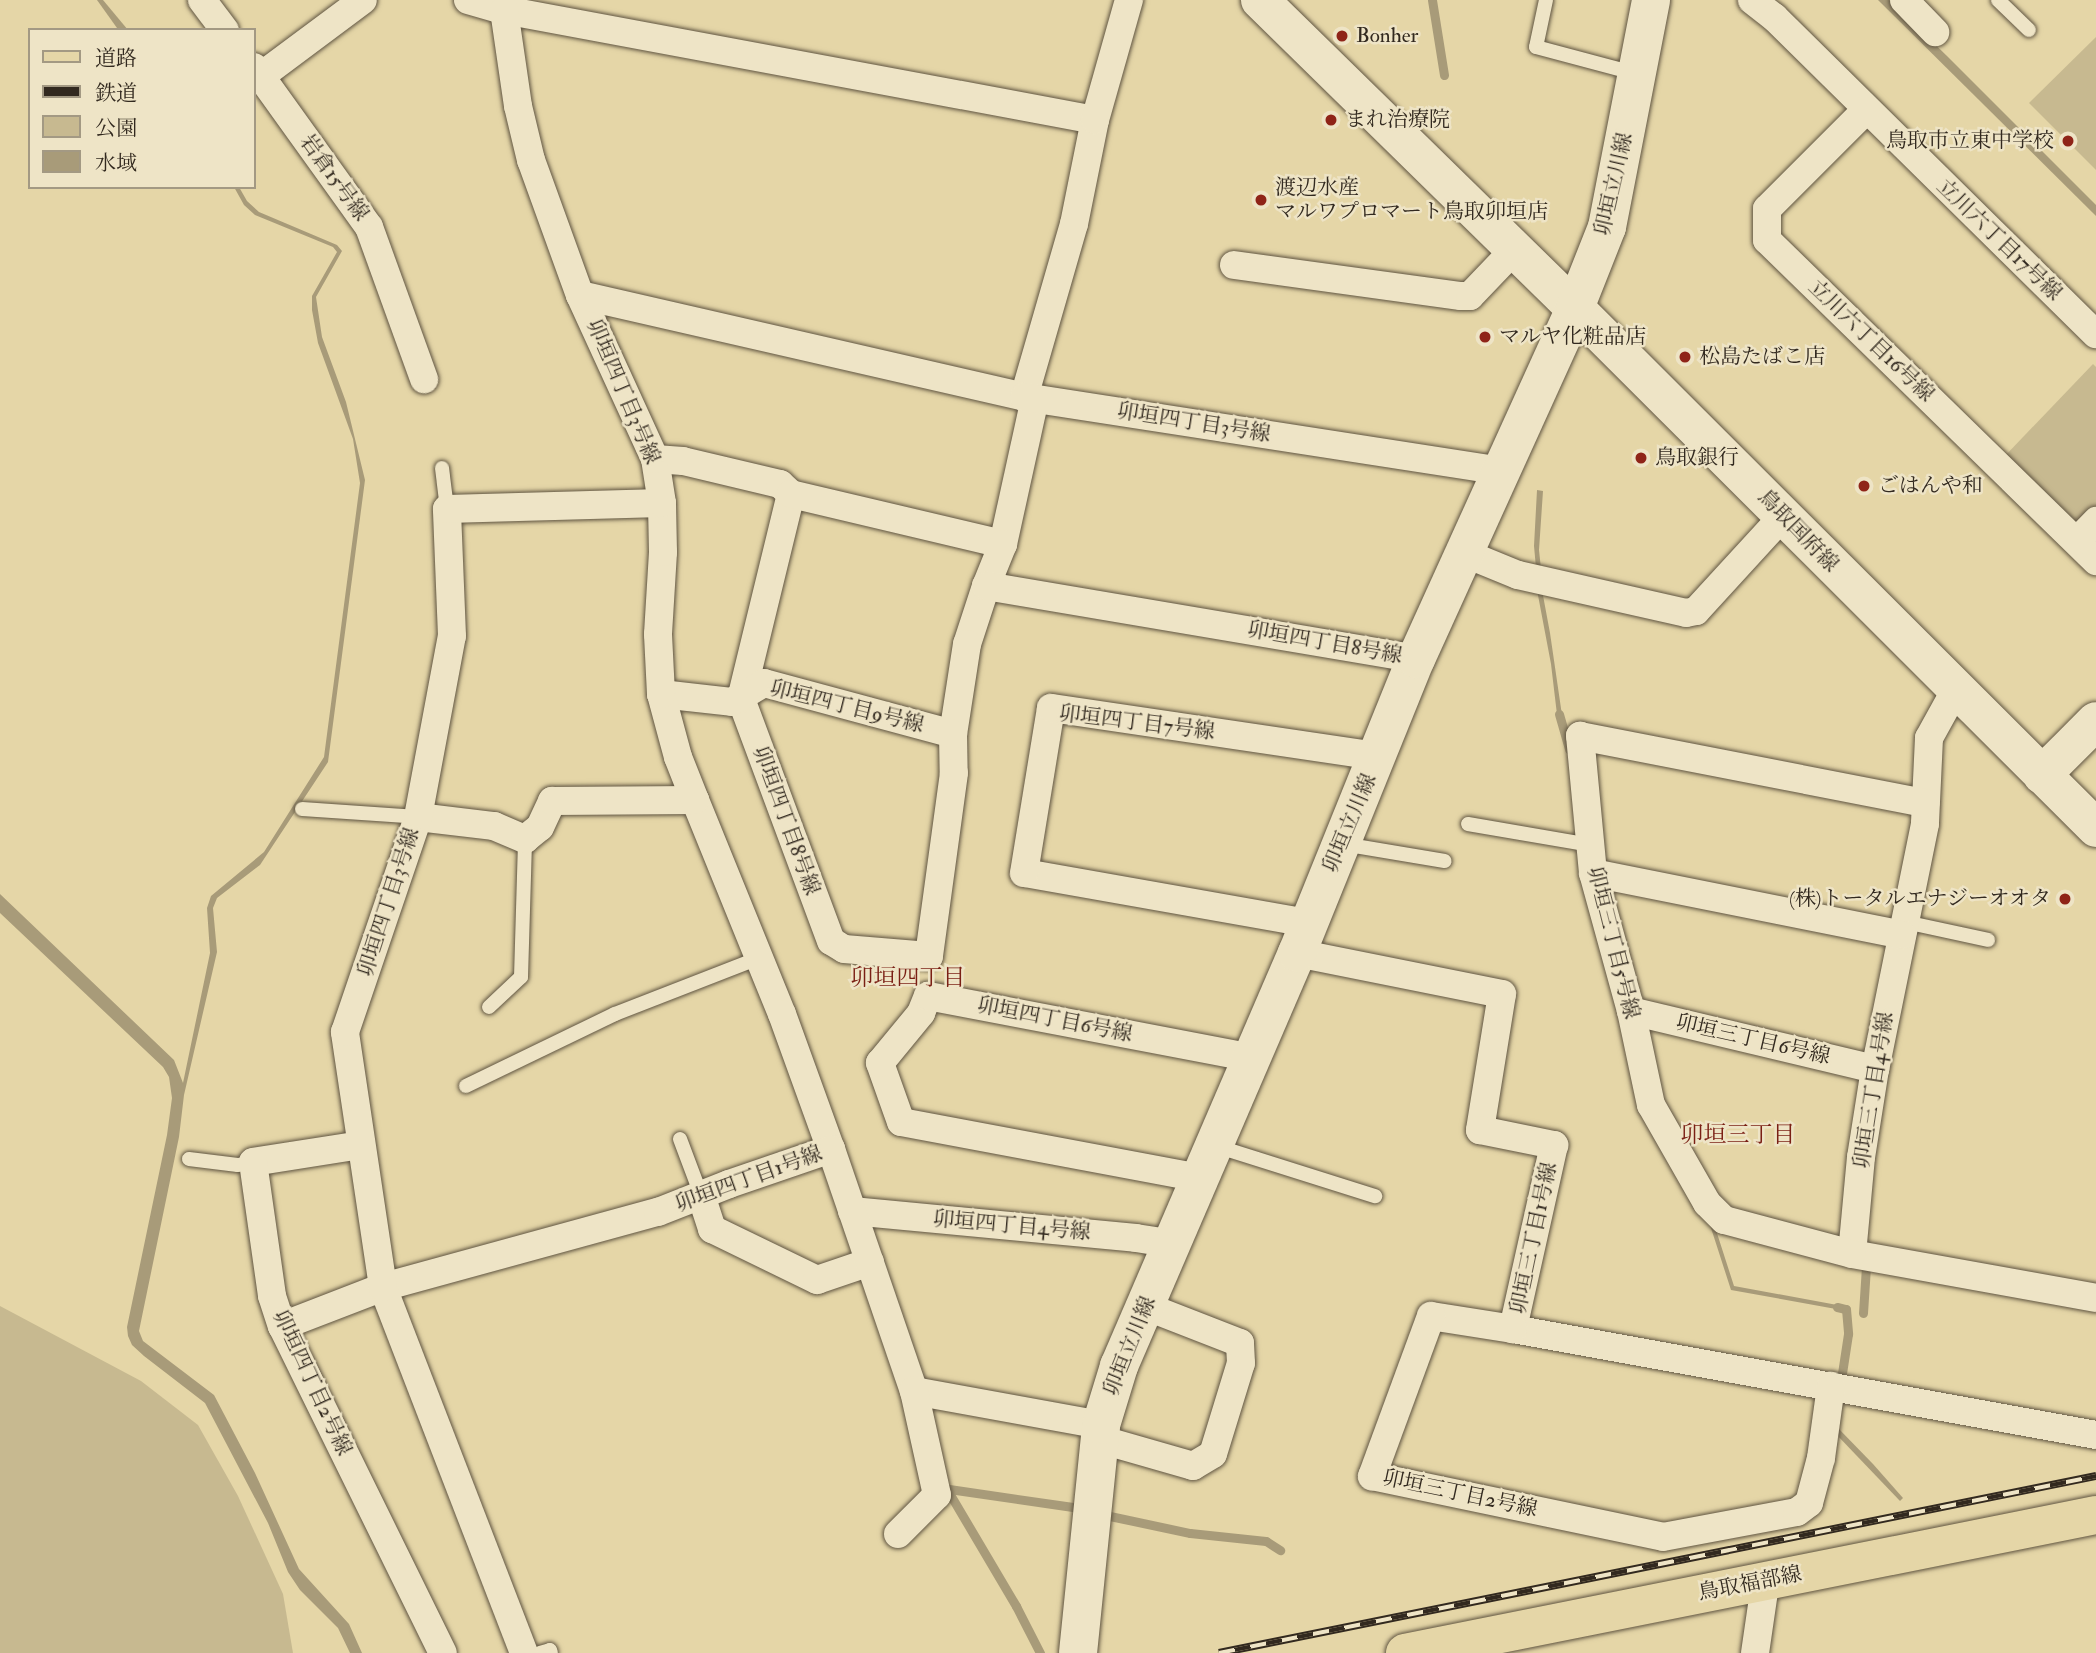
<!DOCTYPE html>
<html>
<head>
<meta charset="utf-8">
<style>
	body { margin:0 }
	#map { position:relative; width:2096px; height:1653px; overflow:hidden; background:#e5d6a7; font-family:"IM FELL Double Pica","Noto Serif JP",serif }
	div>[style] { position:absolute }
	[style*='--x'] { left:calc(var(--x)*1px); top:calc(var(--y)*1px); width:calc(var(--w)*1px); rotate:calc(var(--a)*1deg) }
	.green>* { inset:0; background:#c7b990 }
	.water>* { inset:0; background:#a89b79 }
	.stream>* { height:9px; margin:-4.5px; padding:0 4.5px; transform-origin:4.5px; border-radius:4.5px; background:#a89b79 }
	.roads { filter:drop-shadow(0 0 2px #5f5441) drop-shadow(0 0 2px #5f5441) }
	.lane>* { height:14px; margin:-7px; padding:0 7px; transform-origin:7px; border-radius:7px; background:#eee4c6 }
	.street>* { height:28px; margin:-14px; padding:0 14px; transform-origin:14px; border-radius:14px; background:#eee4c6 }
	.secondary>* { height:38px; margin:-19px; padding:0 19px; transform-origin:19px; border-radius:19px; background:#eee4c6 }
	.primary>* { height:38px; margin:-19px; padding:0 19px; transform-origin:19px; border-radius:19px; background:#e5d6a7 }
	.rail>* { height:8px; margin-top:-4px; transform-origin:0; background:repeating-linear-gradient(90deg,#eee4c6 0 16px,#32291f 0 32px); box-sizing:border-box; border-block:2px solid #32291f }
	.dots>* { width:19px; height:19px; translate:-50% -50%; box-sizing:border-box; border:4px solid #eee4c6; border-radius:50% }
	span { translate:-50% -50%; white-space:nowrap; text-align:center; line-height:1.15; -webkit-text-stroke:5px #eee4c6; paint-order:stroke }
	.poi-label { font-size:21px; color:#32291f }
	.left { translate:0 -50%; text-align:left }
	.right { translate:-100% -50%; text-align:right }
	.street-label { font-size:21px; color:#32291f }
	.neighbourhood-label { font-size:23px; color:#7a1f14 }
	.legend { position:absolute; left:28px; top:28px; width:228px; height:161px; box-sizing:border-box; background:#eee4c6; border:2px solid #a39983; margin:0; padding:9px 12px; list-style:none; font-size:21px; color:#32291f }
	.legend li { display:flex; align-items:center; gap:14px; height:35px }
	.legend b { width:35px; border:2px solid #a39983 }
</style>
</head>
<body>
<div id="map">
	<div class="green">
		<i style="clip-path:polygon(2096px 37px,2096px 170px,2029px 103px)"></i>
		<i style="clip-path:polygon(2093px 364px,2096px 367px,2096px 510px,2078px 529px,2003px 458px)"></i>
		<i style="clip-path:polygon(0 1306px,141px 1381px,198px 1425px,238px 1496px,283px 1594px,293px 1653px,0 1653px)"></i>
	</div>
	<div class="water">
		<i style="clip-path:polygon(97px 0,103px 0,128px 30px,117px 28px)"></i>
		<i style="clip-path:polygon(1878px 0,1889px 0,1947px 56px,2096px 205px,2096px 216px)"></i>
		<i style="clip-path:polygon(234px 187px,239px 187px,247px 201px,259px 212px,337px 245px,342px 251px,316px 297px,322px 337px,346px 402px,365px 480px,328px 762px,260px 865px,217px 898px,213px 908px,217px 952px,184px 1095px,179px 1137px,139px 1331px,143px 1341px,214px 1395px,255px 1473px,299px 1569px,349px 1624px,362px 1653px,350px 1653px,338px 1628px,300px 1590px,288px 1572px,268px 1523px,205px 1403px,144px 1356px,132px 1345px,128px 1336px,127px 1327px,167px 1135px,172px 1098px,169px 1077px,163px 1067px,0 913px,0 894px,174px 1060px,183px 1083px,210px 953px,207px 908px,211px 896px,264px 852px,324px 757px,360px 483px,353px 439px,318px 343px,312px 310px,312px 296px,337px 252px,333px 247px,255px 215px,244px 205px)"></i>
		<i style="clip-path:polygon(1537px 490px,1543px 491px,1539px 550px,1541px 569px,1536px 568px,1534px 546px)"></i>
		<i style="clip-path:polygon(1537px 590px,1542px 590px,1550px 633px,1563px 722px,1558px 723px,1551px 664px)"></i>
		<i style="clip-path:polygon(1663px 1149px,1715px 1227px,1734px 1286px,1848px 1307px,1847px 1311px,1731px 1290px,1711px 1228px)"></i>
		<i style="clip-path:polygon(1837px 1427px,1873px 1464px,1903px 1498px,1900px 1501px,1835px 1433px)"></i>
	</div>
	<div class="stream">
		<i style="--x:1432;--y:0;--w:76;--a:80.9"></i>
		<i style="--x:1559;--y:714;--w:37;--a:74"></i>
		<i style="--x:1837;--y:1307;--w:9;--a:13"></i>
		<i style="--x:1846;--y:1309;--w:25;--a:85"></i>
		<i style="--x:1848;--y:1334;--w:53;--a:98.7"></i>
		<i style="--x:1863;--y:1313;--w:47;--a:-86.3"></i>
		<i style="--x:949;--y:1489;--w:125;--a:8.3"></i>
		<i style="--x:948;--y:1491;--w:134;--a:59.4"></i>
		<i style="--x:1016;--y:1606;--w:53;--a:62.9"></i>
		<i style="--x:1105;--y:1515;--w:87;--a:12"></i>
		<i style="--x:1190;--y:1533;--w:76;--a:6"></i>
		<i style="--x:1266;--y:1541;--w:17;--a:33"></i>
	</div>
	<div class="roads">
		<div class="lane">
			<i style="--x:1546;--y:0;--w:48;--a:102"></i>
			<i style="--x:1536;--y:47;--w:101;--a:14.9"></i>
			<i style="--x:1998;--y:0;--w:43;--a:44.1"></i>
			<i style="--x:442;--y:468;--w:41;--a:83"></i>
			<i style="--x:302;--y:809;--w:116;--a:3.9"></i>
			<i style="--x:1468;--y:824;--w:125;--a:9.7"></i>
			<i style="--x:1343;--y:844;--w:103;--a:9.5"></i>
			<i style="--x:1905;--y:922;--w:85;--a:12.2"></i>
			<i style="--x:489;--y:1007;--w:44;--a:-43.2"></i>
			<i style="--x:521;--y:977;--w:138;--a:-88.3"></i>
			<i style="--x:466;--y:1086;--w:165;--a:-25.8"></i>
			<i style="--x:615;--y:1014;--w:155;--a:-21.3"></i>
			<i style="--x:680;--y:1139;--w:60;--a:69.4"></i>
			<i style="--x:1216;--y:1146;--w:167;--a:17.5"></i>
			<i style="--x:189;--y:1159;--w:49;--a:7"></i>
			<i style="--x:238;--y:1165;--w:15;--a:-11"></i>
			<i style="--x:540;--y:1653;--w:10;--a:-17"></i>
			<i style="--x:550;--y:1650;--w:3;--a:72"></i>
		</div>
		<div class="street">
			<i style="--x:202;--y:0;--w:38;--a:53"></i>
			<i style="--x:468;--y:0;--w:37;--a:16"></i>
			<i style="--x:504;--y:10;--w:601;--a:10.54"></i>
			<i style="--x:1752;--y:0;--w:28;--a:38"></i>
			<i style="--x:1774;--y:17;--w:452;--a:44.6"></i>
			<i style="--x:1904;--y:0;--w:45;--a:45.9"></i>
			<i style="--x:504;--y:10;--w:97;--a:81.7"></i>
			<i style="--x:518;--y:106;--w:56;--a:76.5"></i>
			<i style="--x:531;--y:160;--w:144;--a:70.1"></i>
			<i style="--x:254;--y:67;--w:197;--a:54.3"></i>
			<i style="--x:369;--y:227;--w:162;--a:70.1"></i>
			<i style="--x:261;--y:76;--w:127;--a:-36.7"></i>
			<i style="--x:1866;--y:110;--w:140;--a:135"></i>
			<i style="--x:1767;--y:209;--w:31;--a:90"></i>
			<i style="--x:1767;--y:240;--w:460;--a:44.3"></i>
			<i style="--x:1234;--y:265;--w:229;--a:7.8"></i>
			<i style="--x:1461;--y:296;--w:9;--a:0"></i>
			<i style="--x:1470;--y:296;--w:64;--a:-46.3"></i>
			<i style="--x:1024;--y:397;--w:180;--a:-73.9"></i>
			<i style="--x:1074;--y:224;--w:106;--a:-78.6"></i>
			<i style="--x:1095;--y:120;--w:125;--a:-74.2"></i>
			<i style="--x:655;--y:459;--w:28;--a:4"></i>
			<i style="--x:683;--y:461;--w:100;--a:13.3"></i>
			<i style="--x:780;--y:484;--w:15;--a:42"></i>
			<i style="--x:2077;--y:541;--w:28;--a:-46"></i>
			<i style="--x:1003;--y:544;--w:148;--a:-77.6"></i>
			<i style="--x:1464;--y:553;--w:58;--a:22.2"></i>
			<i style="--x:1518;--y:575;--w:172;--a:12.7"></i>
			<i style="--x:1686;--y:613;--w:10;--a:-11"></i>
			<i style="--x:1696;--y:611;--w:130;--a:-47.5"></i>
			<i style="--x:986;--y:586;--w:61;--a:108.1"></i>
			<i style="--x:967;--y:644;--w:91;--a:98.8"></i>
			<i style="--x:953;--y:734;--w:39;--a:89"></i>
			<i style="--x:954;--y:773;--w:185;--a:97.8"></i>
			<i style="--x:929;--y:956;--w:85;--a:-175.3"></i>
			<i style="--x:844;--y:949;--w:15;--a:-148"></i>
			<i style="--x:831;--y:941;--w:258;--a:-110.4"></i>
			<i style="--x:741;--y:699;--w:211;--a:-76.3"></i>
			<i style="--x:791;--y:494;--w:218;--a:13.3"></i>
			<i style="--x:1003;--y:544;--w:45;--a:112"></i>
			<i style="--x:986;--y:586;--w:436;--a:9.6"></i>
			<i style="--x:1956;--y:689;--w:56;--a:118.9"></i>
			<i style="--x:1929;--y:738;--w:86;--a:92.7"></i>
			<i style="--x:1925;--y:824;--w:250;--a:101.5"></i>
			<i style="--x:1875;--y:1069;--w:89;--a:99"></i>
			<i style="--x:1861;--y:1157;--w:97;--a:95.3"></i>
			<i style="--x:1852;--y:1254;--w:248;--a:10.2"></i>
			<i style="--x:661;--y:694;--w:71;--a:6.4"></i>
			<i style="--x:732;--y:702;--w:37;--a:-31"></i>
			<i style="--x:764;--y:683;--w:196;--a:15.1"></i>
			<i style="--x:695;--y:800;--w:231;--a:67.9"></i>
			<i style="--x:782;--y:1014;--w:144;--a:70.1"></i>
			<i style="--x:418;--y:817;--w:77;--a:6.8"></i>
			<i style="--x:494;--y:826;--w:34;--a:23"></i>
			<i style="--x:525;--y:839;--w:19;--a:-39"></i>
			<i style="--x:540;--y:827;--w:29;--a:-65"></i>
			<i style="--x:552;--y:801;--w:143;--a:-0.4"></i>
			<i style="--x:695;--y:800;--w:46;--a:-111.6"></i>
			<i style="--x:678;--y:757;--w:65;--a:-105.1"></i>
			<i style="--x:661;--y:694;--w:60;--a:-92.9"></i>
			<i style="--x:658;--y:634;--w:82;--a:-86.5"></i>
			<i style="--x:663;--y:552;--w:49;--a:-91.2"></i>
			<i style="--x:1593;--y:873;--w:315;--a:11.3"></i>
			<i style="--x:1308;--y:923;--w:288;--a:-170"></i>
			<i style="--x:1024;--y:873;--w:167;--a:-80.7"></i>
			<i style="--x:1051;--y:708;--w:331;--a:8.4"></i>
			<i style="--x:1297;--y:953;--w:209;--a:11.3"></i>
			<i style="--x:1502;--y:994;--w:138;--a:99.2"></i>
			<i style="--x:1480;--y:1130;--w:76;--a:11.5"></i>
			<i style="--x:1554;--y:1145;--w:189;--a:102.6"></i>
			<i style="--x:1513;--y:1329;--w:593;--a:10.3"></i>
			<i style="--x:1631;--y:1011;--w:251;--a:13.4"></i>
			<i style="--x:361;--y:1145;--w:109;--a:171.1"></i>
			<i style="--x:253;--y:1162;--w:135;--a:81.9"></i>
			<i style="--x:272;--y:1296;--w:32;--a:72"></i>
			<i style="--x:282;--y:1326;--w:364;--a:63.8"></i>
			<i style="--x:1200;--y:1178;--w:304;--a:-169.4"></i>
			<i style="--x:901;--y:1122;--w:63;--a:-109.6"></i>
			<i style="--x:880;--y:1063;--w:65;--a:-50.6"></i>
			<i style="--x:921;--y:1013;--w:18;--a:-68"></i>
			<i style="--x:928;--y:996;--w:330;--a:10.8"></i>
			<i style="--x:701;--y:1195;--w:36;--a:72"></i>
			<i style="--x:712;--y:1229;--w:117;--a:25.9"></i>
			<i style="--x:817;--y:1280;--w:56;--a:-18.8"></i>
			<i style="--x:852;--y:1211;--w:285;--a:5.4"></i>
			<i style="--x:1136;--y:1238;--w:36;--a:9"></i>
			<i style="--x:1852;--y:1254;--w:132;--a:-165.1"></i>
			<i style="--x:1724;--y:1220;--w:24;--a:-135"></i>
			<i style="--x:1707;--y:1203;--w:113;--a:-119.7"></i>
			<i style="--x:1651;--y:1105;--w:96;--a:-102"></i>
			<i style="--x:1631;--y:1011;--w:143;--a:-105.4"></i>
			<i style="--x:1593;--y:873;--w:138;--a:-95.4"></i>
			<i style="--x:1580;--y:736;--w:352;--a:11"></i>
			<i style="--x:282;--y:1326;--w:108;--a:-21.1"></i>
			<i style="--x:383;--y:1287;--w:285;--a:-15.3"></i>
			<i style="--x:658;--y:1212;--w:76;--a:-21.5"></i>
			<i style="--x:729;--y:1184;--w:108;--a:-18.9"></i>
			<i style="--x:831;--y:1149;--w:256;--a:71.1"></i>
			<i style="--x:914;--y:1391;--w:190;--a:10.3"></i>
			<i style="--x:1513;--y:1329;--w:83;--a:-171"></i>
			<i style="--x:1431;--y:1316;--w:171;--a:110.2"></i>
			<i style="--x:1372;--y:1476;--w:297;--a:11.8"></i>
			<i style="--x:1663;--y:1537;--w:136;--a:-10.6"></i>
			<i style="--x:1797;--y:1512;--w:15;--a:-37"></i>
			<i style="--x:1809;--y:1503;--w:47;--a:-75.1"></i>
			<i style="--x:1821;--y:1458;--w:73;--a:-82.1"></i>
			<i style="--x:1099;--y:1439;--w:98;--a:16"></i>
			<i style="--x:1193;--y:1466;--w:23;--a:-31"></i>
			<i style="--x:1213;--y:1454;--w:95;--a:-72.9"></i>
			<i style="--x:1241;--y:1363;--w:20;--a:-93"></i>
			<i style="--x:1240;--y:1343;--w:102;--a:-158.7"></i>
			<i style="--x:898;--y:1534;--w:55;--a:-45"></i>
			<i style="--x:937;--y:1495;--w:107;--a:-102.5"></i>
			<i style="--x:524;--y:1653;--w:392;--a:-111.1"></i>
			<i style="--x:383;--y:1287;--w:258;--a:-98.5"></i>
			<i style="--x:345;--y:1032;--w:227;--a:-71.2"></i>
			<i style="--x:418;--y:817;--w:184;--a:-79.4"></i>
			<i style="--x:452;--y:636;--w:127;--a:-92.3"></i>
			<i style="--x:447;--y:509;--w:215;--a:-1.6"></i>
			<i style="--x:662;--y:503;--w:45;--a:-99"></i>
			<i style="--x:655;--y:459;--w:180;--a:-114.6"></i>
			<i style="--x:580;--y:295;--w:456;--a:12.9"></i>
			<i style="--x:1024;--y:397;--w:483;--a:8.8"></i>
			<i style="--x:1755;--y:1653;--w:63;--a:-81.7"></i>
		</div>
		<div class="secondary">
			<i style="--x:1260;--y:0;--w:441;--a:44.4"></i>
			<i style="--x:1575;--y:308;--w:736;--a:44.94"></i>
			<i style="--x:2042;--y:775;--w:76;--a:-45"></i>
			<i style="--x:1078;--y:1653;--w:229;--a:-84.2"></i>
			<i style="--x:1101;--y:1425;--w:62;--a:-73"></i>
			<i style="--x:1119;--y:1366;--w:450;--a:-66.7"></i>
			<i style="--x:1297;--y:953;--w:317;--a:-68"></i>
			<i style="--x:1416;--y:659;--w:385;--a:-65.6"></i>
			<i style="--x:1575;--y:308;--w:87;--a:-68.4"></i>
			<i style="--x:1607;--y:227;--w:231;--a:-79"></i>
		</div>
		<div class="primary">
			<i style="--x:1405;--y:1653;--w:705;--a:-11.29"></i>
		</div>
	</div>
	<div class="rail">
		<i style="--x:1219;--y:1653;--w:895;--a:-11.41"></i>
	</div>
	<div class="dots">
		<i style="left:1342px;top:36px;background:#8f2418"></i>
		<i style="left:1331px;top:120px;background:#8f2418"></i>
		<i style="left:2068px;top:141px;background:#8f2418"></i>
		<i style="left:1261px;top:200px;background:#8f2418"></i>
		<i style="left:1485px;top:337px;background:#8f2418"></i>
		<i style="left:1685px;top:357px;background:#8f2418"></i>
		<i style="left:1641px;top:458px;background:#8f2418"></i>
		<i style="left:1864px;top:486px;background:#8f2418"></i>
		<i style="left:2065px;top:899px;background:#8f2418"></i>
	</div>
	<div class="poi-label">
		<span class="left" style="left:1356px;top:36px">Bonher</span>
		<span class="left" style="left:1345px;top:120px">まれ治療院</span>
		<span class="right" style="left:2054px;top:141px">鳥取市立東中学校</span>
		<span class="left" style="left:1275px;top:200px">渡辺水産<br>マルワプロマート鳥取卯垣店</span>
		<span class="left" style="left:1499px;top:337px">マルヤ化粧品店</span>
		<span class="left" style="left:1699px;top:357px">松島たばこ店</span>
		<span class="left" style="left:1655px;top:458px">鳥取銀行</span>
		<span class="left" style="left:1878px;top:486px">ごはんや和</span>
		<span class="right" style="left:2051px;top:899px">(株)トータルエナジーオオタ</span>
	</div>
	<div class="street-label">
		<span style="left:334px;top:178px;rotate:54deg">岩倉15号線</span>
		<span style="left:1614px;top:184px;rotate:-77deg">卯垣立川線</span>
		<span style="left:1999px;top:240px;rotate:44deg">立川六丁目17号線</span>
		<span style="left:1871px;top:341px;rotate:44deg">立川六丁目16号線</span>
		<span style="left:623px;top:392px;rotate:67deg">卯垣四丁目3号線</span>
		<span style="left:1194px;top:423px;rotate:9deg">卯垣四丁目3号線</span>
		<span style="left:1798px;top:531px;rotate:46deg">鳥取国府線</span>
		<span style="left:1325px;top:643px;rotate:10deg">卯垣四丁目8号線</span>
		<span style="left:847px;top:707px;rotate:14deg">卯垣四丁目9号線</span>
		<span style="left:1137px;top:723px;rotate:7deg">卯垣四丁目7号線</span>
		<span style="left:786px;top:821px;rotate:70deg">卯垣四丁目8号線</span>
		<span style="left:1350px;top:823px;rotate:-67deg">卯垣立川線</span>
		<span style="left:389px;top:902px;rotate:-72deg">卯垣四丁目3号線</span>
		<span style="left:1613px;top:943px;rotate:76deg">卯垣三丁目5号線</span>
		<span style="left:1055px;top:1020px;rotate:11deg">卯垣四丁目6号線</span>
		<span style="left:1753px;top:1040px;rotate:13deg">卯垣三丁目6号線</span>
		<span style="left:1874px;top:1090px;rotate:-81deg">卯垣三丁目4号線</span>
		<span style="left:749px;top:1179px;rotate:-20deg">卯垣四丁目1号線</span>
		<span style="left:1012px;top:1226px;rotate:5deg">卯垣四丁目4号線</span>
		<span style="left:1534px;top:1238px;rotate:-78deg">卯垣三丁目1号線</span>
		<span style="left:1130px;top:1346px;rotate:-68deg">卯垣立川線</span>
		<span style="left:312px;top:1383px;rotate:65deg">卯垣四丁目2号線</span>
		<span style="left:1460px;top:1494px;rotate:12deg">卯垣三丁目2号線</span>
		<span style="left:1750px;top:1584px;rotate:-11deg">鳥取福部線</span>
	</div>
	<div class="neighbourhood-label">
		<span style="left:908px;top:978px">卯垣四丁目</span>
		<span style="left:1738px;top:1135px">卯垣三丁目</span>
	</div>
	<ul class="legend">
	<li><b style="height:9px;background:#e5d6a7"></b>道路</li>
	<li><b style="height:9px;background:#32291f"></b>鉄道</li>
	<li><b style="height:19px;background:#c7b990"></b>公園</li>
	<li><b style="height:19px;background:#a89b79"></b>水域</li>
	</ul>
</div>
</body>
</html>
